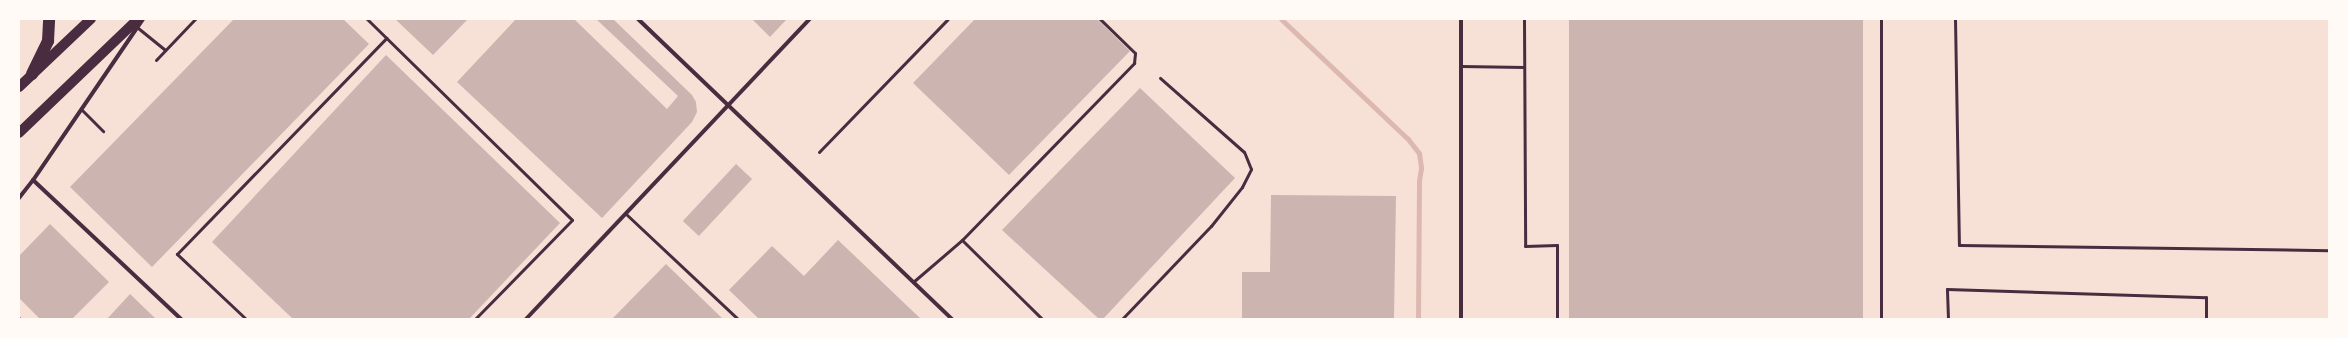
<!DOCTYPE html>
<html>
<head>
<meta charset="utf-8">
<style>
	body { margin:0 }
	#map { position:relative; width:2348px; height:338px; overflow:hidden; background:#f7e1d7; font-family:"Fira Sans",sans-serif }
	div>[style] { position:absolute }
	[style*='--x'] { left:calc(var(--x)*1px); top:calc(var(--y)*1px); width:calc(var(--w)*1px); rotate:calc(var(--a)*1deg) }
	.stream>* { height:5px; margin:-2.5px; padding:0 2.5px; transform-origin:2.5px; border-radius:2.5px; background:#dcb8b0 }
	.building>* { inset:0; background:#ccb4b1; transform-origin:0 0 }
	.service>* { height:3px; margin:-1.5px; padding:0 1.5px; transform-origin:1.5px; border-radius:1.5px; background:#4a2c40 }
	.minor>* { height:4px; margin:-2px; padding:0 2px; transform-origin:2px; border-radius:2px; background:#4a2c40 }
	.primary>* { height:10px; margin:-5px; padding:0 5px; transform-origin:5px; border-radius:5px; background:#4a2c40 }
	.motorway>* { height:12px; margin:-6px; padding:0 6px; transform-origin:6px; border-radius:6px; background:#4a2c40 }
	span { translate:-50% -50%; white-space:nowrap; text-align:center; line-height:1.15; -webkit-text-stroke:3px #fffaf5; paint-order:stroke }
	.frame { position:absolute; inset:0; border:20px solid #fffaf5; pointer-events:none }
</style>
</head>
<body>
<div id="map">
	<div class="stream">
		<i style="--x:1281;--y:19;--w:175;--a:43.4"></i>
		<i style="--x:1408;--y:139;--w:18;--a:52"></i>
		<i style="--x:1419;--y:153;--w:15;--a:82"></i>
		<i style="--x:1421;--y:168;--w:13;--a:99"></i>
		<i style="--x:1419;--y:181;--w:138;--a:90.4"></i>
	</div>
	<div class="building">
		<i style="clip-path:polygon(234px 19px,343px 19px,369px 44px,152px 267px,70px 187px)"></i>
		<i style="clip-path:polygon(395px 19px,468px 19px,433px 55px)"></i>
		<i style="clip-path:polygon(516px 19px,574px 19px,667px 109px,678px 96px,596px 19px,613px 19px,692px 95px,696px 102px,697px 112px,692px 122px,602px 218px,457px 82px)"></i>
		<i style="clip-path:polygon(752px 19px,787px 19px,770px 37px)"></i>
		<i style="clip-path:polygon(975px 19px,1097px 19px,1130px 51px,1009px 175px,913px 83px)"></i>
		<i style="left:1569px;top:19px;width:294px;height:300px"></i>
		<i style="clip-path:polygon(386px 55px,560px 223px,469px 319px,293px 319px,212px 242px)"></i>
		<i style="clip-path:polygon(1140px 88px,1235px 178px,1103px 319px,1099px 319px,1002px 230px)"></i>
		<i style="left:736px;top:164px;width:22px;height:78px;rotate:43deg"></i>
		<i style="clip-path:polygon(1271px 195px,1396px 196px,1394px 319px,1242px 319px,1242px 272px,1270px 272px)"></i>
		<i style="clip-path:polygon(50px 224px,109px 282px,72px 319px,40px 319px,19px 298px,19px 256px)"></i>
		<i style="clip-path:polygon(838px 240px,921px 319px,759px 319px,729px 290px,772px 246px,804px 276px)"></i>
		<i style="clip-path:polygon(666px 264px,723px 319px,612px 319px)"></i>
		<i style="clip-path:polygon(130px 294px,156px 319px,107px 319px)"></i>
	</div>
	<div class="service">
		<i style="--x:367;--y:19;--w:287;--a:44.4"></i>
		<i style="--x:572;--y:220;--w:139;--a:134.4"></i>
		<i style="--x:1524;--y:19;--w:227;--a:89.7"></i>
		<i style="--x:1525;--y:246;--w:32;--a:-2"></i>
		<i style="--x:1557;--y:245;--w:74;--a:90"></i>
		<i style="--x:1955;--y:19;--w:226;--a:89"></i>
		<i style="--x:1959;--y:245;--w:370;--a:0.8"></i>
		<i style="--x:138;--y:28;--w:35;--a:39"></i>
		<i style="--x:156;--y:60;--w:57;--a:-46.4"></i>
		<i style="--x:1461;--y:66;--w:63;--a:0.9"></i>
		<i style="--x:82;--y:110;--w:30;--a:45"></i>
		<i style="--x:819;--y:152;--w:185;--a:-45.9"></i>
		<i style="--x:626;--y:214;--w:154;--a:43.2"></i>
		<i style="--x:962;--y:240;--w:112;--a:44.6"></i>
		<i style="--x:913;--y:282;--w:65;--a:-40.6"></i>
		<i style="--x:962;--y:240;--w:247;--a:-45.8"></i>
		<i style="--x:1134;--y:63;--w:10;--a:-84"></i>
		<i style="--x:1135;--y:53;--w:49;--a:-135.8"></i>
		<i style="--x:19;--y:318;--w:1;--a:45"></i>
		<i style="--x:246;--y:319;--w:95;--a:-136.7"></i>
		<i style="--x:177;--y:254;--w:301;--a:-45.9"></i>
		<i style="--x:1122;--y:319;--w:129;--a:-46.3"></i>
		<i style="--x:1211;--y:226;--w:50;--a:-51.5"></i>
		<i style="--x:1242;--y:187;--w:20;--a:-63"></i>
		<i style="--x:1251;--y:169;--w:18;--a:-112"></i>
		<i style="--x:1244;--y:152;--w:112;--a:-138.6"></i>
		<i style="--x:1881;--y:319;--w:300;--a:-90"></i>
		<i style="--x:1948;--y:319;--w:30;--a:-92"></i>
		<i style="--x:1947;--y:289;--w:259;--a:1.8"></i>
		<i style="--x:2206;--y:297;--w:22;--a:90"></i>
	</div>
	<div class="minor">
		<i style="--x:143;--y:19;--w:195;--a:124.3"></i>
		<i style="--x:33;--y:180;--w:203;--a:43.2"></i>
		<i style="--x:638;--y:19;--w:434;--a:43.7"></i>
		<i style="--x:19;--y:198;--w:23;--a:-52"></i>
		<i style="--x:526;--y:319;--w:413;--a:-46.6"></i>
		<i style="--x:1461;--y:319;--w:300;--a:-90"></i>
	</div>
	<div class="primary">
		<i style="--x:19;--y:87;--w:99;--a:-43.4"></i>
		<i style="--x:19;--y:133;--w:165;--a:-43.8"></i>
	</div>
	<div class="motorway">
		<i style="--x:32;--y:74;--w:37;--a:-64"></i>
		<i style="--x:48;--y:41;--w:22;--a:-87"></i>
	</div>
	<div class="frame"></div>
</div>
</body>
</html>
